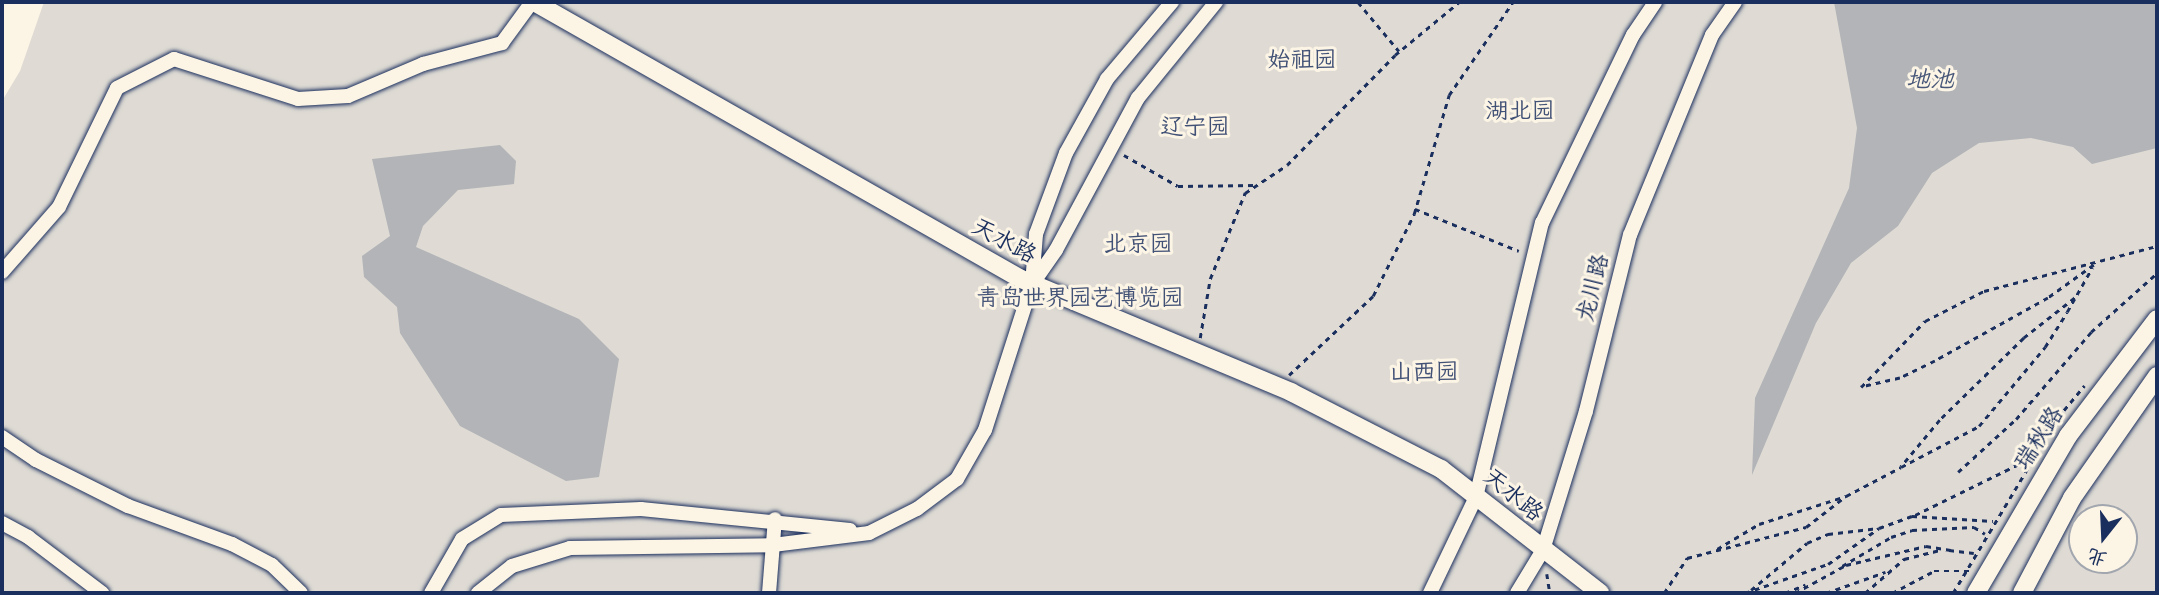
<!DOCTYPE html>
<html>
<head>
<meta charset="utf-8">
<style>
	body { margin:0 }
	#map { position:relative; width:2159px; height:595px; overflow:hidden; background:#fcf5e5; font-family:Pangolin,"LXGW WenKai TC",sans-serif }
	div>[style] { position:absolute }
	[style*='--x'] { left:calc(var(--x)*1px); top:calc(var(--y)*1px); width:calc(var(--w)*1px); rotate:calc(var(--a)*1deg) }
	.green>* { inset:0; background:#dfdbd4 }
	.water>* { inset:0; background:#b2b4b8 }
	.path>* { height:2.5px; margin-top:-1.25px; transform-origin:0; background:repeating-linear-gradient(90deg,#1b2f5e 0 5px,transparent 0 10px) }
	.roads { filter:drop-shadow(0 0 2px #1b2f5e) drop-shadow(0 0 2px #1b2f5e) }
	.minor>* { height:14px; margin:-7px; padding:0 7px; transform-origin:7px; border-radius:7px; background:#fcf5e5 }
	.tertiary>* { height:18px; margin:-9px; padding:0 9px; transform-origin:9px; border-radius:9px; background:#fcf5e5 }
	span { translate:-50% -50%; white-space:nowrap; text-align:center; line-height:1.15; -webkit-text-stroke:6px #fcf5e5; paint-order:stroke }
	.park-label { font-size:23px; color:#425176 }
	.street-label { font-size:23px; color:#1b2f5e }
	.water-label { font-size:24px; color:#485779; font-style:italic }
	.frame { position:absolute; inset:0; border:4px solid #1b2f5e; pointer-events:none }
	.north { position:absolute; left:2068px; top:504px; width:70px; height:70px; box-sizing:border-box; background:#fcf5e5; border:2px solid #a2a6af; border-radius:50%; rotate:198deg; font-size:19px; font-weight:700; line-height:28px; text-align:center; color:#1b2f5e }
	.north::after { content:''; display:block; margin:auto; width:24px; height:32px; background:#1b2f5e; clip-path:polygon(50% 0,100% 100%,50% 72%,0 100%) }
</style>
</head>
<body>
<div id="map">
	<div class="green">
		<i style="clip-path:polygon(evenodd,44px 2px,2157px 2px,2157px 593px,2px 593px,2px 101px,20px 71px,44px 2px,2082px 518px,2124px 518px,2124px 560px,2082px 560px,2082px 518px)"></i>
	</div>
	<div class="water">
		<i style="clip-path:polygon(1834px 2px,2157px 2px,2157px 148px,2092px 164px,2073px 147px,2031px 138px,1979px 143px,1932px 173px,1898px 226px,1851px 263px,1816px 323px,1752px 475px,1755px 398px,1849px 188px,1857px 128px)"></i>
		<i style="clip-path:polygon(500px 145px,516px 161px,514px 184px,458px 190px,423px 226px,416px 247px,579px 319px,619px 359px,599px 477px,566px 481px,460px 426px,400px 333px,397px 307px,364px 277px,362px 256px,390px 236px,372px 159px)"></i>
	</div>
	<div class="path">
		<i style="--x:1358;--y:2;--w:64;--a:50.1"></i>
		<i style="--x:1124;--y:155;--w:62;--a:29.9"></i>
		<i style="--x:1178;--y:186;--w:78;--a:-0.7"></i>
		<i style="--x:1415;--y:209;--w:112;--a:22"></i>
		<i style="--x:2094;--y:265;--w:57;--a:144.3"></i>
		<i style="--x:2048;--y:298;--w:129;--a:150.9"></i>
		<i style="--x:1935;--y:361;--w:39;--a:154"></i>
		<i style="--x:1900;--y:378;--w:40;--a:167"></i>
		<i style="--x:1861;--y:387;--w:92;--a:-45.9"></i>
		<i style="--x:1925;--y:321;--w:66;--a:-27"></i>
		<i style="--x:1984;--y:291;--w:179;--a:-14.6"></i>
		<i style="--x:2075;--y:298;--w:65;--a:141.9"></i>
		<i style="--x:2024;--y:338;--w:117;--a:135.7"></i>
		<i style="--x:1940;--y:420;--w:61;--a:129.7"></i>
		<i style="--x:1901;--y:467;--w:88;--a:-27.7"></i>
		<i style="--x:1979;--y:426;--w:103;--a:-50.1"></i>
		<i style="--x:2045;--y:347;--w:41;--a:-57.8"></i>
		<i style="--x:2067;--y:312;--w:51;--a:-60.4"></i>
		<i style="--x:1200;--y:338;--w:60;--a:-80.4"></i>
		<i style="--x:1210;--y:279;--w:93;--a:-67.9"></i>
		<i style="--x:1245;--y:193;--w:50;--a:-33.7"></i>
		<i style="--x:1287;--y:165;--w:154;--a:-45.5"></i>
		<i style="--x:1395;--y:55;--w:83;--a:-39.6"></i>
		<i style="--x:1289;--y:375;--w:115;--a:-43.2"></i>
		<i style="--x:1373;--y:296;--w:92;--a:-63.4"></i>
		<i style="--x:1414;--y:214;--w:124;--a:-73.6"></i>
		<i style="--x:1449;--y:95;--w:113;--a:-55.5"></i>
		<i style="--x:1958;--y:472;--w:79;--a:-42.4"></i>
		<i style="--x:2016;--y:419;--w:115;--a:-49.2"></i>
		<i style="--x:2091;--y:332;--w:89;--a:-41.8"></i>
		<i style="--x:1915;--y:515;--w:116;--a:-26.1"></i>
		<i style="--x:2019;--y:464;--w:102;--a:-50.2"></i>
		<i style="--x:1717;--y:549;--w:49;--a:-30.8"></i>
		<i style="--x:1759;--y:524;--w:91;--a:-17.8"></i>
		<i style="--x:1949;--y:550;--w:25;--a:7"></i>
		<i style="--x:1842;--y:566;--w:57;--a:-30.6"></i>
		<i style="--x:1891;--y:537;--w:22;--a:-18"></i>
		<i style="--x:1912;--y:530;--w:62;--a:-2.8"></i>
		<i style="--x:1974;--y:527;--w:13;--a:32"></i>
		<i style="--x:1547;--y:574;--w:19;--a:81"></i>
		<i style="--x:1751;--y:590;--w:73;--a:-40"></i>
		<i style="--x:1807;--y:543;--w:23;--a:-23"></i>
		<i style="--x:1828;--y:534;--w:51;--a:-6.7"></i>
		<i style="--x:1664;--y:593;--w:42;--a:-56.7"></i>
		<i style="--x:1687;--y:558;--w:123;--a:-14.6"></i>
		<i style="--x:1806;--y:527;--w:51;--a:-37.8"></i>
		<i style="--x:1846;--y:496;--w:62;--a:-27.8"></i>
		<i style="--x:1745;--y:593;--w:88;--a:-19.3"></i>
		<i style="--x:1828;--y:564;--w:62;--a:-35.2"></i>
		<i style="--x:1879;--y:528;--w:35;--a:-20"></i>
		<i style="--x:1912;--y:516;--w:81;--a:3.5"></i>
		<i style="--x:1785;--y:593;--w:22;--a:-22"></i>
		<i style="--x:1795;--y:593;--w:58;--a:-28.8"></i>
		<i style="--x:1846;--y:565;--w:82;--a:-13.4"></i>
		<i style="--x:1926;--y:546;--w:25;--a:9"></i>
		<i style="--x:1826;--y:593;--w:63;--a:-19.6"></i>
		<i style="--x:1865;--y:593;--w:52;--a:-41.1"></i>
		<i style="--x:1904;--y:559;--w:36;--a:-14"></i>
		<i style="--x:1892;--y:593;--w:47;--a:-27.6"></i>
		<i style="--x:1934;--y:571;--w:35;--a:0"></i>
		<i style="--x:1953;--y:593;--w:154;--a:-59.1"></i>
		<i style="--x:2155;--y:593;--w:2;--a:-27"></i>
	</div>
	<div class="roads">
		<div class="minor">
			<i style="--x:2;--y:272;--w:86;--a:-48.8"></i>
			<i style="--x:59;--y:207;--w:132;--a:-64"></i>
			<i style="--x:117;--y:88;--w:64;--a:-27"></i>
			<i style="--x:174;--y:59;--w:130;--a:17.9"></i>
			<i style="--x:298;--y:99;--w:50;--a:-3.4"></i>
			<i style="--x:348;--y:96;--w:82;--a:-23.1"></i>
			<i style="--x:423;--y:64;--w:82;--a:-14.9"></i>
			<i style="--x:502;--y:43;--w:51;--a:-53.8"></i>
			<i style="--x:1033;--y:283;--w:40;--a:-55.1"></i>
			<i style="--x:1056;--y:250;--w:173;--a:-61.7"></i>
			<i style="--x:1138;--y:98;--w:124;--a:-50.9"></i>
			<i style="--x:2;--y:437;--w:41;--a:34.1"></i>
			<i style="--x:36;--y:460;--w:103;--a:26.6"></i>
			<i style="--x:128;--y:506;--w:111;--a:20.1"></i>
			<i style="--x:232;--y:544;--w:45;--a:27.7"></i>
			<i style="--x:272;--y:565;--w:40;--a:44"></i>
			<i style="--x:2;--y:523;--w:30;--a:28"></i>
			<i style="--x:28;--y:537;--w:93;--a:37.1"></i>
			<i style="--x:431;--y:593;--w:62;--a:-60.1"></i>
			<i style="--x:462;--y:539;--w:46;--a:-31.6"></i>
			<i style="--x:501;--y:515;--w:140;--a:-2.5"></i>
			<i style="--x:641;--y:509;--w:210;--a:5.7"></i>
			<i style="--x:478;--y:593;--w:43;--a:-38.5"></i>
			<i style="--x:512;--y:566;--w:61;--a:-17.2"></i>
			<i style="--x:570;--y:548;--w:203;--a:-0.8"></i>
			<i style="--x:773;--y:545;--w:97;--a:-7.1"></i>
			<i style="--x:869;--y:533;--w:54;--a:-26.6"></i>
			<i style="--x:917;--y:509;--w:50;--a:-36.9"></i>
			<i style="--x:957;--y:479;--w:56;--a:-60.3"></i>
			<i style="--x:985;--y:430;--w:153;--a:-72.2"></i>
			<i style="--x:1032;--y:284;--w:50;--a:-85.4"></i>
			<i style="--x:1036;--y:234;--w:86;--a:-69.7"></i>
			<i style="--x:1066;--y:153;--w:85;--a:-61"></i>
			<i style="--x:1107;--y:79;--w:101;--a:-49.8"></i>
			<i style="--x:769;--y:593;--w:74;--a:-85.4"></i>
			<i style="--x:1430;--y:593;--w:106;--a:-64.4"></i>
			<i style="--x:1476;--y:497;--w:282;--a:-76.5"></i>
			<i style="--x:1542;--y:223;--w:209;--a:-64.2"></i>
			<i style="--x:1633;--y:35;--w:40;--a:-56"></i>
			<i style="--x:1517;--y:593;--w:50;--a:-58.8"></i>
			<i style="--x:1543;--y:550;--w:145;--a:-72.8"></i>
			<i style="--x:1586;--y:411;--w:181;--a:-76"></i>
			<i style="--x:1630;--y:235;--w:216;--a:-67.7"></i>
			<i style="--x:1712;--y:35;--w:40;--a:-55.1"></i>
		</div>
		<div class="tertiary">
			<i style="--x:534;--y:2;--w:560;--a:29.63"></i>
			<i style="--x:1021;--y:279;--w:293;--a:22.7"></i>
			<i style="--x:1291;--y:392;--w:169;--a:27.2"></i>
			<i style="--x:1441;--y:469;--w:202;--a:37.9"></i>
			<i style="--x:1976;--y:593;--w:182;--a:-59.6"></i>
			<i style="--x:2068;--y:436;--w:147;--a:-52.7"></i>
			<i style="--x:2022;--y:593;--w:107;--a:-62.2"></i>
			<i style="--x:2072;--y:498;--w:149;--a:-55.1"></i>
		</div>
	</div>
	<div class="park-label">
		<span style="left:1302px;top:60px">始祖园</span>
		<span style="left:1520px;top:111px">湖北园</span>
		<span style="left:1195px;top:127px">辽宁园</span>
		<span style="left:1138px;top:244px">北京园</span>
		<span style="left:1080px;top:298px">青岛世界园艺博览园</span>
		<span style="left:1424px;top:372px">山西园</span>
	</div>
	<div class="street-label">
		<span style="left:1004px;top:241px;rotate:28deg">天水路</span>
		<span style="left:1593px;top:288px;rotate:-76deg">龙川路</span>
		<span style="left:2039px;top:438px;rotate:-57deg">瑞秋路</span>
		<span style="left:1513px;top:495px;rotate:39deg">天水路</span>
	</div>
	<div class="water-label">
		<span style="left:1930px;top:80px">地池</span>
	</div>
	<div class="frame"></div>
	<div class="north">北</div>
</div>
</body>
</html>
